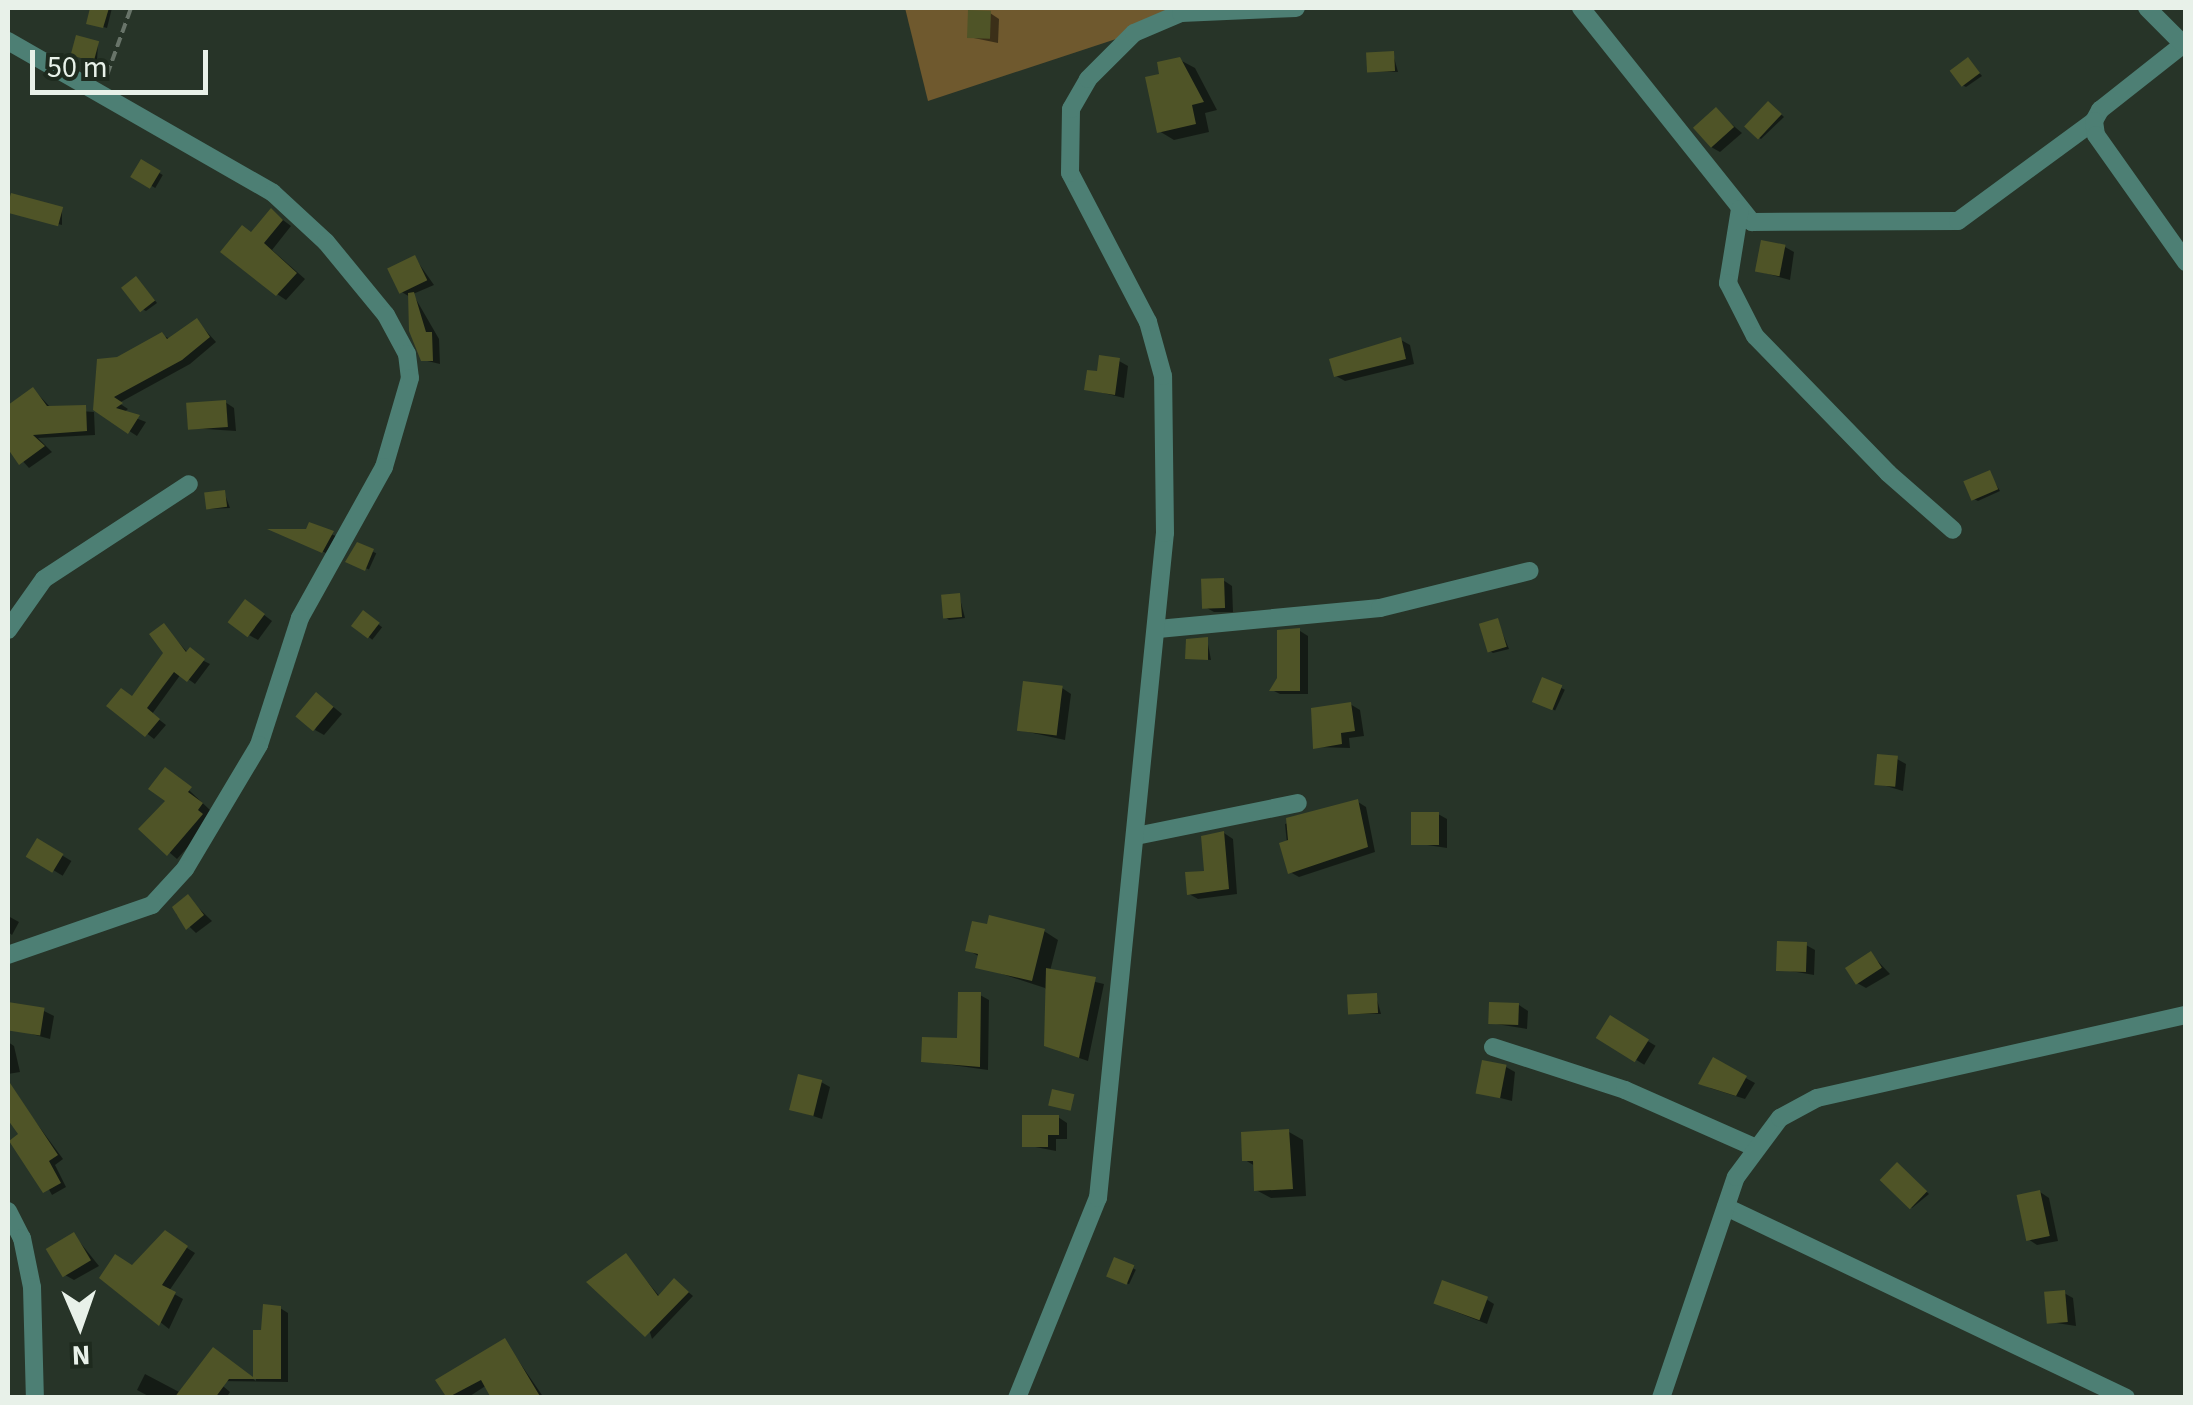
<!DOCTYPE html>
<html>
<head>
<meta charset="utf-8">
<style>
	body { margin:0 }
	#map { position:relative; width:2193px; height:1405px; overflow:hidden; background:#273428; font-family:"Source Sans 3",sans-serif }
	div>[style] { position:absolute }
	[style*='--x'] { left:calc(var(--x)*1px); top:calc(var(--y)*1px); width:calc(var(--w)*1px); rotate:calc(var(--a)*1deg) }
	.forest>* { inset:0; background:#6f592e }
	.shadow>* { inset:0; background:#0007; transform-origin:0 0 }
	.building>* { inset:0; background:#4f5427; transform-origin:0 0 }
	.path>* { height:4px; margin-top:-2px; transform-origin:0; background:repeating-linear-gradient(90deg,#687469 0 10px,transparent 0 15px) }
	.minor>* { height:18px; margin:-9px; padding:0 9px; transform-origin:9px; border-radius:9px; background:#4d7f74 }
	span { translate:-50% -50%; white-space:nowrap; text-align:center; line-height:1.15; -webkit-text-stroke:10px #1e2a1e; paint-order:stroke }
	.frame { position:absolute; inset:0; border:10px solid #e8f1e9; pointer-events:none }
	.north { position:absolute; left:30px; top:1275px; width:100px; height:100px; -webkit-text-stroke:8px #1e2a1e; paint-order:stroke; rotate:178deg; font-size:28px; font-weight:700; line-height:40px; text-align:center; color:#e8f1e9 }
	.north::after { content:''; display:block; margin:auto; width:35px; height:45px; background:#e8f1e9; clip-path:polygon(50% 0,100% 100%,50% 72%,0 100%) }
	.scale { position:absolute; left:30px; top:50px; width:178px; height:45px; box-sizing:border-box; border:5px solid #e8f1e9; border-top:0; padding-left:12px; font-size:30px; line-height:35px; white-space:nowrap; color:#e8f1e9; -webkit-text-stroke:8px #1e2a1e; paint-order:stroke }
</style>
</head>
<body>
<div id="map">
	<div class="forest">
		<i style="clip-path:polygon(905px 8px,1210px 8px,928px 101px)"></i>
	</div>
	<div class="shadow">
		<i style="clip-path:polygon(93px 8px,112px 8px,107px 28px,89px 23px)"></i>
		<i style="clip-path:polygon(990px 13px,999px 19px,998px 43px,969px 37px)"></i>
		<i style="clip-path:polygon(98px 43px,97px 61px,78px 56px)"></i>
		<i style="clip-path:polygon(1393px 54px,1398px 72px,1370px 71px)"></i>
		<i style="clip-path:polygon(1180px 60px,1195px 68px,1217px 110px,1205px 113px,1209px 132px,1174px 140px,1159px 131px,1162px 76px)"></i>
		<i style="clip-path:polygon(1968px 60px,1982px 76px,1966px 87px,1962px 85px)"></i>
		<i style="clip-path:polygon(1772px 106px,1784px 117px,1761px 139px,1758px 137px)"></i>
		<i style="clip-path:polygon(1716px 111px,1742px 133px,1720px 152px,1711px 147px)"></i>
		<i style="left:142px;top:163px;width:24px;height:15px;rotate:30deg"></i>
		<i style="clip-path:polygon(62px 209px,62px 225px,12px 213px)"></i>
		<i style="clip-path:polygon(271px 211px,291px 226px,272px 250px,305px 279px,286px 300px,277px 294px,252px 234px)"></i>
		<i style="clip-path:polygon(1785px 247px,1794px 252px,1790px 280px,1758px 271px)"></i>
		<i style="clip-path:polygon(415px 258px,434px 285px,413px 294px,439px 339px,440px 364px,423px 360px,410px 297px,400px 291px)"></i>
		<i style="clip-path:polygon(139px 281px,157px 303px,146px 311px,142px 309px)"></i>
		<i style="clip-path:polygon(197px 321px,216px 342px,190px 364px,119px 403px,128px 409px,123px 413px,146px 422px,137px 436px,95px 409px,162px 335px,170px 339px)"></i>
		<i style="clip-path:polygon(1401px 340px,1410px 345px,1414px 364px,1345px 381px,1336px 376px)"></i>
		<i style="clip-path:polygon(1119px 361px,1128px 366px,1124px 398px,1087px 389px)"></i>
		<i style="clip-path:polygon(34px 390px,52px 409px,94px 412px,95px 435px,38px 438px,52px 452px,29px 468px,8px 445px,8px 408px)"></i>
		<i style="clip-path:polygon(225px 402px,234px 408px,236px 431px,190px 428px)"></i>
		<i style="clip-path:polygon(1989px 473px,2000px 491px,1978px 501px,1974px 499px)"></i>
		<i style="clip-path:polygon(224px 492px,230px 508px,209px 509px)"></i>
		<i style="clip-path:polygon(310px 526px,336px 536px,326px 553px,277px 532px,308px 531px)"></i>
		<i style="left:358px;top:545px;width:20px;height:18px;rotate:24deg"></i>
		<i style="clip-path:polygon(1223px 580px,1232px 586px,1233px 612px,1214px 612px,1205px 607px)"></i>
		<i style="clip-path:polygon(959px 595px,965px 618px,949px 620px,945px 617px)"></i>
		<i style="clip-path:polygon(255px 608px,272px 621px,258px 640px,249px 635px)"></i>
		<i style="left:364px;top:613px;width:23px;height:16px;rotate:38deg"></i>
		<i style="clip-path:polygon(1497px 620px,1509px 649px,1493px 653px,1490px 651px)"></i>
		<i style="clip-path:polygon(164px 626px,188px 653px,210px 664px,195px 684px,181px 674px,152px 714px,166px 725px,154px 739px,110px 705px,133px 699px,166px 653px)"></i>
		<i style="clip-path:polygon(1300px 631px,1308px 636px,1308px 694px,1280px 694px,1272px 690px)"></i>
		<i style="clip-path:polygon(1207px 639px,1211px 660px,1188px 658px)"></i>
		<i style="left:1544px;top:680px;width:23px;height:23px;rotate:25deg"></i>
		<i style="clip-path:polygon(1062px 688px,1071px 694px,1065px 740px,1019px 730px)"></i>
		<i style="clip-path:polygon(325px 700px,342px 714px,324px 735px,315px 730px)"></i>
		<i style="clip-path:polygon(1350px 704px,1360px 710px,1364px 736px,1349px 738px,1350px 748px,1315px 747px)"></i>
		<i style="clip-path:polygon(1897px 759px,1906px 764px,1903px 791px,1876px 783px)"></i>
		<i style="clip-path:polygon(173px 775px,210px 810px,209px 823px,177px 859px,142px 829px,168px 801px)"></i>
		<i style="clip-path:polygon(1358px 802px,1366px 807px,1375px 852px,1299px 877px,1290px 872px,1285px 824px)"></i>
		<i style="clip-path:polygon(1438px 814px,1447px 819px,1447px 848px,1414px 843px)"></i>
		<i style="clip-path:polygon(1224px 833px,1233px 839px,1237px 894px,1198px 899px,1189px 894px,1207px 873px)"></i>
		<i style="left:38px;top:841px;width:39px;height:17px;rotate:31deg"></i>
		<i style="clip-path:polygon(188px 898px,212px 921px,196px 933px,176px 914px)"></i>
		<i style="clip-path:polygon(8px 916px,19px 922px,12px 935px,8px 932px)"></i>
		<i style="clip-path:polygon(989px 927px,1044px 931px,1058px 940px,1050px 971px,1104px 984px,1088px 1061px,1056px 1050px,1052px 997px,1045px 988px,978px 966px,980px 957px,968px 950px)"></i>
		<i style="clip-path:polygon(1806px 945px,1815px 950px,1814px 975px,1779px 969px)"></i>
		<i style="clip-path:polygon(1871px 954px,1890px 974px,1866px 988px,1857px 983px)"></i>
		<i style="clip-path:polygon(980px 995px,989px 1000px,988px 1070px,923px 1061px,960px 1041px)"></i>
		<i style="clip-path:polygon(1376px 996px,1381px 1014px,1350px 1014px)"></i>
		<i style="clip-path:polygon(1519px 1005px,1528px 1011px,1527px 1029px,1490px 1023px)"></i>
		<i style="clip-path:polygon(44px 1011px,54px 1016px,50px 1039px,17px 1030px)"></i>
		<i style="left:1611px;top:1019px;width:52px;height:22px;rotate:31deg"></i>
		<i style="clip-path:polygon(8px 1042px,14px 1046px,20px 1072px,8px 1074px)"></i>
		<i style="clip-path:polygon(1714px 1061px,1755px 1083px,1745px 1099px,1710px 1088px)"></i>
		<i style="clip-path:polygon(1506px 1067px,1515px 1072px,1512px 1101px,1481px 1093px)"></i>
		<i style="clip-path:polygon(821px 1082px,830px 1087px,822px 1119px,792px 1109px)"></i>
		<i style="clip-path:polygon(15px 1094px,63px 1159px,55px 1165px,66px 1187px,52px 1195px,8px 1115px,8px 1099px)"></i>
		<i style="clip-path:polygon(1058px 1117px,1067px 1123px,1067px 1139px,1056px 1139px,1056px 1151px,1025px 1145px)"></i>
		<i style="clip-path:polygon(1289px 1132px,1303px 1140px,1306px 1196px,1271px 1198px,1256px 1190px,1255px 1166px,1245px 1160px)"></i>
		<i style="clip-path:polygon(1901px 1167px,1929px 1194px,1912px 1208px,1908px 1206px)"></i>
		<i style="clip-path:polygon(2040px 1192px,2049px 1198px,2058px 1241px,2037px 1245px,2028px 1239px)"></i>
		<i style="clip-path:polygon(165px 1234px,195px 1253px,169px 1291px,183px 1299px,169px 1329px,103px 1277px,133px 1267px)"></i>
		<i style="clip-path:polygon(74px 1235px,99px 1266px,74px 1280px,65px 1275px)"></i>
		<i style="clip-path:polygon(626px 1256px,660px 1297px,680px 1285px,693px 1296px,652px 1339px)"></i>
		<i style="left:1115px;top:1260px;width:23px;height:16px;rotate:25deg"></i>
		<i style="clip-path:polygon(2064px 1293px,2073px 1298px,2076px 1326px,2050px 1322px)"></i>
		<i style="clip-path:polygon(1486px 1299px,1494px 1304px,1487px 1324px,1446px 1308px)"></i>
		<i style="clip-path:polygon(280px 1308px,288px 1313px,288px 1382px,217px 1381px,230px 1392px,226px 1398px,152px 1398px,137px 1390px,145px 1374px,181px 1393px,221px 1355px,256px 1381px,256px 1332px,263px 1332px)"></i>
		<i style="clip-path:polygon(505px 1341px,544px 1398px,495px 1398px,487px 1385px,467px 1398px,450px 1398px,439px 1381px)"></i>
	</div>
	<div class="building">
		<i style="clip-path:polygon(90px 8px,109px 8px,103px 28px,86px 24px)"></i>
		<i style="left:968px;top:10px;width:23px;height:28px;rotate:2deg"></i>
		<i style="left:76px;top:35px;width:24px;height:21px;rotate:15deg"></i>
		<i style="left:1394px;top:51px;width:20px;height:28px;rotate:87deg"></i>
		<i style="clip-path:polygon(1180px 57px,1204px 102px,1192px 105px,1196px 124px,1157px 133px,1145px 77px,1159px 74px,1157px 62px)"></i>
		<i style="left:1968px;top:57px;width:20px;height:23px;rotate:53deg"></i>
		<i style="left:1768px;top:101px;width:19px;height:35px;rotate:43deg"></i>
		<i style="left:1716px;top:107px;width:27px;height:31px;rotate:48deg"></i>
		<i style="left:141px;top:159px;width:23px;height:21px;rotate:31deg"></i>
		<i style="left:11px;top:193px;width:54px;height:20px;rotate:15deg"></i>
		<i style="clip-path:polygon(271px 208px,283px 220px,264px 243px,297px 273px,276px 296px,220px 252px,242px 225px,251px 232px)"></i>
		<i style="left:1761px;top:240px;width:25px;height:32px;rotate:11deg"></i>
		<i style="left:415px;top:255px;width:28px;height:31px;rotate:64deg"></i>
		<i style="left:136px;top:276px;width:31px;height:19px;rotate:52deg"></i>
		<i style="clip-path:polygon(414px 292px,426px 332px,432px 332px,433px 361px,421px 361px,409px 331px,408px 293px)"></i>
		<i style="clip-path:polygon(197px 318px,210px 337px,182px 360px,114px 397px,123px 403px,116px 408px,140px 415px,128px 434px,93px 410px,97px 359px,117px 357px,162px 332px,167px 339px)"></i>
		<i style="clip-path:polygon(1401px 337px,1406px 359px,1334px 377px,1329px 359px)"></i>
		<i style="clip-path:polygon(1099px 355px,1120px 358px,1115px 395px,1084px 390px,1087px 370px,1097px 371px)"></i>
		<i style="clip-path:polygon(33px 387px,47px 406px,86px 405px,87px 431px,33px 435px,45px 446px,19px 465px,8px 449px,8px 405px)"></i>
		<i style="left:226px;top:400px;width:27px;height:40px;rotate:86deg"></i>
		<i style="left:1990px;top:470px;width:21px;height:29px;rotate:67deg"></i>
		<i style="left:225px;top:490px;width:17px;height:21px;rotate:83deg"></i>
		<i style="clip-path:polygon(309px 522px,334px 531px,322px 553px,267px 529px,306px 529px)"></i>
		<i style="clip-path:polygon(357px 542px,374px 549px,365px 571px,345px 562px)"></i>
		<i style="left:1224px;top:578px;width:30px;height:23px;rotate:88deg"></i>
		<i style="left:960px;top:593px;width:24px;height:19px;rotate:85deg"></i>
		<i style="left:245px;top:599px;width:25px;height:29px;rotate:37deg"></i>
		<i style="left:363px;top:610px;width:21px;height:20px;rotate:37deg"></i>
		<i style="left:1498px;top:618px;width:30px;height:20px;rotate:73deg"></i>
		<i style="clip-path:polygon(164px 623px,186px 652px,190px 647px,205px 659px,187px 682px,174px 672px,147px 708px,160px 719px,145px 737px,106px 706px,121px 688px,132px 696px,163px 653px,149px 634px)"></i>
		<i style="clip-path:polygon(1300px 628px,1300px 691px,1269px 691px,1277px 678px,1277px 630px)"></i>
		<i style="clip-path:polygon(1208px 637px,1208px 660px,1185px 659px,1186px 639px)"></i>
		<i style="left:1542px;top:677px;width:22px;height:27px;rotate:22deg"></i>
		<i style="left:1023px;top:681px;width:40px;height:50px;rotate:7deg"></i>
		<i style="left:316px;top:692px;width:23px;height:32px;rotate:40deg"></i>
		<i style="clip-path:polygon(1351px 702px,1355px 731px,1341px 733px,1342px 744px,1313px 749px,1311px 708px)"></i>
		<i style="left:1877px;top:754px;width:21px;height:31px;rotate:5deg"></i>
		<i style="clip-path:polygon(165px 767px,192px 787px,188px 792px,203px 803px,198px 810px,203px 814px,167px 856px,138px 829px,165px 801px,148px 789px)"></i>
		<i style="clip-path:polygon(1358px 799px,1368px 847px,1288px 874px,1279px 843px,1288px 840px,1286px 818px)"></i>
		<i style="left:1411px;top:812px;width:28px;height:33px"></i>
		<i style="clip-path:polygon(1224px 831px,1229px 889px,1187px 895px,1185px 872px,1204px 871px,1201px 836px)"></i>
		<i style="left:37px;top:838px;width:31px;height:22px;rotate:31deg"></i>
		<i style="clip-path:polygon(188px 894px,204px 915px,186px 930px,172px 907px)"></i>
		<i style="clip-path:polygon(989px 915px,1045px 929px,1032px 981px,975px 968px,978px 954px,965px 951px,972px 921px,987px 924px)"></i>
		<i style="left:1777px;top:941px;width:30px;height:30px;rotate:2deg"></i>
		<i style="left:1871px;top:951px;width:20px;height:31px;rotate:57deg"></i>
		<i style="clip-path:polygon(1046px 968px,1096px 977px,1079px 1058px,1044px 1046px)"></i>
		<i style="clip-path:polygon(958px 992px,981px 992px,980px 1067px,921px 1062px,922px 1037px,957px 1038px)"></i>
		<i style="left:1377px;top:993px;width:20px;height:30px;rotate:87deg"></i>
		<i style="left:8px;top:1002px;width:37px;height:28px;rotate:9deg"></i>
		<i style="left:1489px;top:1002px;width:30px;height:22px;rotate:2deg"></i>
		<i style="left:1610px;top:1015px;width:46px;height:27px;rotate:32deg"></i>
		<i style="clip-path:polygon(1713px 1057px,1747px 1076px,1736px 1096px,1698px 1084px)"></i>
		<i style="left:1482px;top:1060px;width:25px;height:34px;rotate:11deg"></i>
		<i style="left:798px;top:1074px;width:25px;height:37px;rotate:14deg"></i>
		<i style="clip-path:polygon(8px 1080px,58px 1155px,49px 1161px,61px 1183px,43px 1193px,9px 1141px,18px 1134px,8px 1120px)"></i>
		<i style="left:1052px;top:1089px;width:23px;height:17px;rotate:13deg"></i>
		<i style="clip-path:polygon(1022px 1115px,1059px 1115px,1059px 1135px,1048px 1135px,1048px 1147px,1022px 1147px)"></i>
		<i style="clip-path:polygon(1289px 1129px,1293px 1189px,1254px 1191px,1253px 1161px,1242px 1161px,1241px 1132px)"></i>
		<i style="left:1897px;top:1162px;width:42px;height:25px;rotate:44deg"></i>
		<i style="left:2040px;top:1190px;width:47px;height:24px;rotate:78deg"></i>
		<i style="clip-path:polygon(165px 1230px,188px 1246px,162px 1285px,176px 1292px,159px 1326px,99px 1278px,115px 1254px,132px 1265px)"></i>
		<i style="left:74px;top:1232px;width:33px;height:33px;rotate:59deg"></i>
		<i style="clip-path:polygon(626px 1253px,658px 1296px,674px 1278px,689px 1292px,645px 1337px,586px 1282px)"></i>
		<i style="left:1114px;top:1257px;width:22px;height:21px;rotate:22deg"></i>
		<i style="left:1442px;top:1280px;width:49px;height:25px;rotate:20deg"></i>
		<i style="left:2065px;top:1290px;width:32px;height:21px;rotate:85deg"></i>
		<i style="clip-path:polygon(263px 1304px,281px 1306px,281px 1379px,229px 1379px,215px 1398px,174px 1398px,213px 1347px,253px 1377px,253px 1330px,261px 1330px)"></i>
		<i style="clip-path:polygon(505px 1338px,541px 1398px,491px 1398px,481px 1380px,447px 1398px,435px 1380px)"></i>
	</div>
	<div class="path">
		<i style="--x:107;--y:75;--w:71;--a:-70.3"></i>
	</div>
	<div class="minor">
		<i style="--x:1581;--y:8;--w:274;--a:51.4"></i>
		<i style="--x:1752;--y:222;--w:206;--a:-0.3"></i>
		<i style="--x:1958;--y:221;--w:169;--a:-36.3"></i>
		<i style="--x:2094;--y:121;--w:13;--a:-61"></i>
		<i style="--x:2100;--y:110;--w:110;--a:-38.3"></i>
		<i style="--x:2147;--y:8;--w:51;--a:45"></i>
		<i style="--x:8;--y:41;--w:305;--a:29.8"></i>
		<i style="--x:273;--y:193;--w:72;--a:42.8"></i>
		<i style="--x:326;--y:242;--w:94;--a:50.6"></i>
		<i style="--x:386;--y:315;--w:44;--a:61.7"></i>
		<i style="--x:407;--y:354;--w:24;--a:83"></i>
		<i style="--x:410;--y:378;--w:93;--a:106.3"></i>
		<i style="--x:384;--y:467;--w:173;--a:119.1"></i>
		<i style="--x:300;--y:618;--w:133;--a:107.9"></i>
		<i style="--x:259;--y:745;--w:144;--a:120.8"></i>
		<i style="--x:185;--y:869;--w:49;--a:132.5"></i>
		<i style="--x:152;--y:905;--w:152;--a:160.9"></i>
		<i style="--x:2094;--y:121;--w:14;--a:82"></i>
		<i style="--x:2096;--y:135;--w:156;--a:54.7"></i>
		<i style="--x:1740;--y:209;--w:75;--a:99.2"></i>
		<i style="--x:1728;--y:283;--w:59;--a:63"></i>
		<i style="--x:1755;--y:336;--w:191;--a:45.8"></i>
		<i style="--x:1888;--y:473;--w:86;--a:41.2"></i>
		<i style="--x:1158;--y:629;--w:223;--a:-5.4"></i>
		<i style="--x:1380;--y:608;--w:154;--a:-13.9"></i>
		<i style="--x:8;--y:630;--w:62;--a:-54.8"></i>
		<i style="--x:44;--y:579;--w:173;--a:-33.2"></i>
		<i style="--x:1136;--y:836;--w:165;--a:-11.5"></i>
		<i style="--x:1493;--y:1047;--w:139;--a:18"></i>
		<i style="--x:1625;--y:1090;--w:141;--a:23.8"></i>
		<i style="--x:1726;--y:1207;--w:443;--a:25.5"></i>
		<i style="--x:8;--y:1211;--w:30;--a:63"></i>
		<i style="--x:22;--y:1238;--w:50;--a:78.5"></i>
		<i style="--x:32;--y:1287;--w:111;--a:88.5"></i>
		<i style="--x:1017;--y:1398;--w:216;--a:-68"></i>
		<i style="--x:1098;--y:1198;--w:668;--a:-84.25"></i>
		<i style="--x:1165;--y:533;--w:157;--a:-90.7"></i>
		<i style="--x:1163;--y:376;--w:56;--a:-105.5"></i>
		<i style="--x:1148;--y:322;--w:168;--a:-117.6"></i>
		<i style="--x:1070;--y:173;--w:64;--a:-89.1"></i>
		<i style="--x:1071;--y:109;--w:34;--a:-60"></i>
		<i style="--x:1088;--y:79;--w:65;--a:-45"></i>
		<i style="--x:1134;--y:33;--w:51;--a:-23.1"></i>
		<i style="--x:1181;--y:13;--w:115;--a:-2.5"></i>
		<i style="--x:1661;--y:1398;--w:233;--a:-71.3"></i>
		<i style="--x:1736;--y:1177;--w:74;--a:-53.3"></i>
		<i style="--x:1780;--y:1118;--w:42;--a:-28.4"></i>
		<i style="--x:1817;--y:1098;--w:378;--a:-12.7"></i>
	</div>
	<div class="frame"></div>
	<div class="north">N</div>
	<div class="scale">50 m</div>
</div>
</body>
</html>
